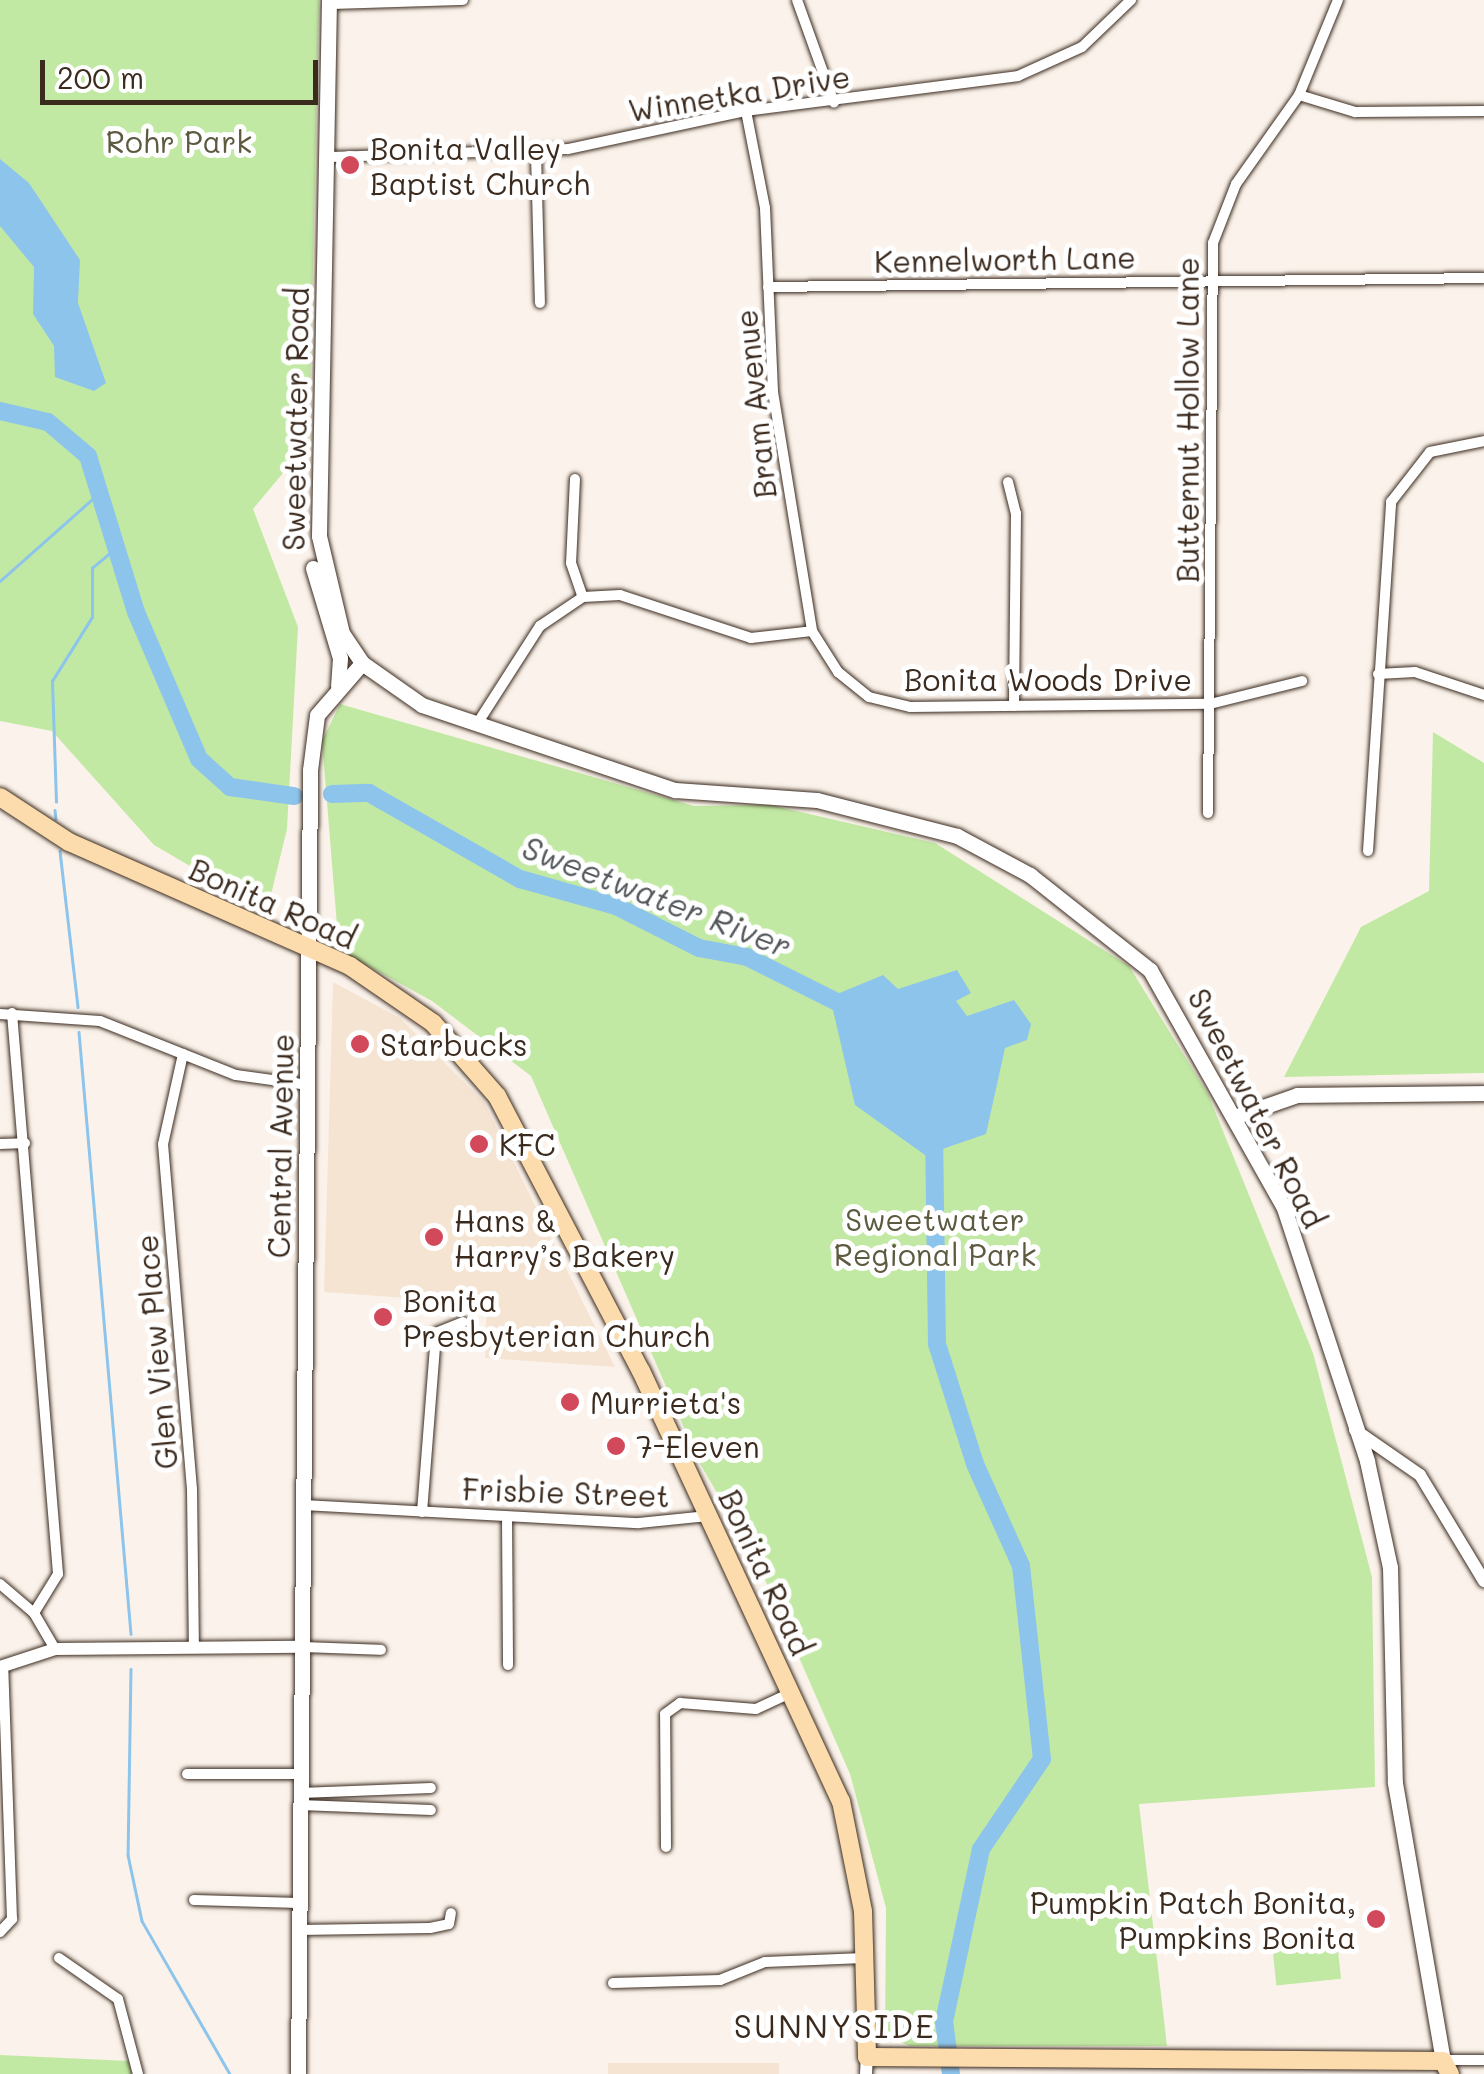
<!DOCTYPE html>
<html>
<head>
<meta charset="utf-8">
<style>
	body { margin:0 }
	#map { position:relative; width:1484px; height:2074px; overflow:hidden; background:#fbf3eb; font-family:Mali,sans-serif }
	div>[style] { position:absolute }
	[style*='--x'] { left:calc(var(--x)*1px); top:calc(var(--y)*1px); width:calc(var(--w)*1px); rotate:calc(var(--a)*1deg) }
	.built>* { inset:0; background:#f6e4d3; transform-origin:0 0 }
	.green>* { inset:0; background:#c2e9a4; transform-origin:0 0 }
	.water>* { inset:0; background:#8dc4eb }
	.stream>* { height:2.5px; margin:-1.25px; padding:0 1.25px; transform-origin:1.25px; border-radius:1.25px; background:#8dc4eb }
	.river>* { height:18px; margin:-9px; padding:0 9px; transform-origin:9px; border-radius:9px; background:#8dc4eb }
	.roads { filter:drop-shadow(0 0 2px #3b2a1e) drop-shadow(0 0 2px #3b2a1e) }
	.minor>* { height:10px; margin:-5px; padding:0 5px; transform-origin:5px; border-radius:5px; background:#fff }
	.tertiary>* { height:12px; margin:-6px; padding:0 6px; transform-origin:6px; border-radius:6px; background:#fff }
	.secondary>* { height:15px; margin:-7.5px; padding:0 7.5px; transform-origin:7.5px; border-radius:7.5px; background:#fff }
	.primary>* { height:18px; margin:-9px; padding:0 9px; transform-origin:9px; border-radius:9px; background:#fcdcac }
	.dots>* { width:28px; height:28px; translate:-50% -50%; box-sizing:border-box; border:5px solid #fff; border-radius:50% }
	span { translate:-50% -50%; white-space:nowrap; text-align:center; line-height:1.15; -webkit-text-stroke:10px #fff; paint-order:stroke }
	.street-label { font-size:30px; color:#3b2a1e }
	.park-label { font-size:30px; color:#5d5a40 }
	.poi-label { font-size:30px; color:#3b2a1e }
	.left { translate:0 -50%; text-align:left }
	.right { translate:-100% -50%; text-align:right }
	.water-label { font-size:32px; color:#54585c; font-style:italic }
	.neighbourhood-label { font-size:32px; color:#3b2a1e; letter-spacing:2.5px }
	.scale { position:absolute; left:40px; top:60px; width:278px; height:45px; box-sizing:border-box; border:5px solid #3b2a1e; border-top:0; padding-left:12px; font-size:30px; line-height:35px; white-space:nowrap; color:#3b2a1e; -webkit-text-stroke:8px #fff; paint-order:stroke }
</style>
</head>
<body>
<div id="map">
	<div class="built">
		<i style="clip-path:polygon(333px 982px,400px 1018px,484px 1102px,615px 1367px,485px 1358px,487px 1304px,324px 1292px)"></i>
		<i style="left:608px;top:2063px;width:171px;height:11px"></i>
	</div>
	<div class="green">
		<i style="clip-path:polygon(0 0,319px 0,309px 442px,253px 509px,298px 627px,287px 829px,267px 911px,154px 845px,52px 731px,0 721px)"></i>
		<i style="clip-path:polygon(340px 704px,694px 806px,770px 805px,935px 843px,1129px 966px,1208px 1094px,1313px 1353px,1372px 1577px,1375px 1787px,1139px 1804px,1167px 2046px,910px 2046px,885px 2036px,886px 1908px,850px 1774px,759px 1566px,698px 1460px,531px 1076px,432px 1001px,339px 950px,322px 741px)"></i>
		<i style="clip-path:polygon(1433px 732px,1484px 763px,1484px 1073px,1284px 1077px,1361px 927px,1429px 891px)"></i>
		<i style="left:1336px;top:1931px;width:48px;height:65px;rotate:84deg"></i>
		<i style="clip-path:polygon(0 2055px,129px 2061px,132px 2074px,0 2074px)"></i>
	</div>
	<div class="water">
		<i style="clip-path:polygon(0 159px,29px 183px,80px 260px,78px 303px,106px 383px,94px 391px,55px 377px,54px 346px,33px 314px,34px 267px,0 226px)"></i>
		<i style="clip-path:polygon(957px 970px,971px 993px,956px 1001px,967px 1016px,1014px 1000px,1031px 1024px,1027px 1040px,1005px 1048px,986px 1134px,925px 1155px,855px 1105px,830px 997px,883px 975px,898px 989px)"></i>
	</div>
	<div class="stream">
		<i style="--x:0;--y:581;--w:132;--a:-41.6"></i>
		<i style="--x:56;--y:802;--w:121;--a:-91.9"></i>
		<i style="--x:52;--y:681;--w:75;--a:-58"></i>
		<i style="--x:92;--y:617;--w:49;--a:-90"></i>
		<i style="--x:92;--y:568;--w:31;--a:-40"></i>
		<i style="--x:55;--y:810;--w:9;--a:84"></i>
		<i style="--x:60;--y:851;--w:157;--a:83.4"></i>
		<i style="--x:79;--y:1032;--w:604;--a:85.06"></i>
		<i style="--x:131;--y:1669;--w:186;--a:90.9"></i>
		<i style="--x:128;--y:1855;--w:67;--a:78"></i>
		<i style="--x:142;--y:1921;--w:177;--a:60.1"></i>
	</div>
	<div class="river">
		<i style="--x:0;--y:411;--w:49;--a:12.9"></i>
		<i style="--x:48;--y:422;--w:52;--a:40.4"></i>
		<i style="--x:88;--y:456;--w:163;--a:72.9"></i>
		<i style="--x:136;--y:612;--w:160;--a:66.8"></i>
		<i style="--x:199;--y:759;--w:42;--a:42.1"></i>
		<i style="--x:230;--y:787;--w:65;--a:8"></i>
		<i style="--x:332;--y:794;--w:37;--a:-2"></i>
		<i style="--x:369;--y:793;--w:174;--a:29.7"></i>
		<i style="--x:520;--y:879;--w:100;--a:15.7"></i>
		<i style="--x:616;--y:906;--w:93;--a:26.8"></i>
		<i style="--x:699;--y:948;--w:49;--a:10.6"></i>
		<i style="--x:747;--y:957;--w:114;--a:26.6"></i>
		<i style="--x:934;--y:1131;--w:213;--a:89.2"></i>
		<i style="--x:937;--y:1344;--w:126;--a:72.4"></i>
		<i style="--x:975;--y:1464;--w:112;--a:65.7"></i>
		<i style="--x:1021;--y:1566;--w:194;--a:83.8"></i>
		<i style="--x:1042;--y:1759;--w:109;--a:124.1"></i>
		<i style="--x:981;--y:1849;--w:176;--a:102.1"></i>
		<i style="--x:944;--y:2021;--w:53;--a:82.5"></i>
	</div>
	<div class="roads">
		<div class="minor">
			<i style="--x:797;--y:0;--w:109;--a:70.2"></i>
			<i style="--x:329;--y:4;--w:134;--a:-1.7"></i>
			<i style="--x:1299;--y:95;--w:59;--a:16.9"></i>
			<i style="--x:1355;--y:112;--w:129;--a:-0.4"></i>
			<i style="--x:746;--y:111;--w:99;--a:78.9"></i>
			<i style="--x:765;--y:208;--w:184;--a:87.5"></i>
			<i style="--x:773;--y:392;--w:242;--a:80.7"></i>
			<i style="--x:812;--y:631;--w:49;--a:57.6"></i>
			<i style="--x:838;--y:672;--w:40;--a:39"></i>
			<i style="--x:869;--y:697;--w:42;--a:13.7"></i>
			<i style="--x:910;--y:707;--w:300;--a:-0.6"></i>
			<i style="--x:1210;--y:704;--w:95;--a:-14"></i>
			<i style="--x:536;--y:153;--w:150;--a:88.5"></i>
			<i style="--x:328;--y:157;--w:240;--a:-1.9"></i>
			<i style="--x:568;--y:149;--w:182;--a:-12.1"></i>
			<i style="--x:746;--y:111;--w:274;--a:-7.3"></i>
			<i style="--x:1018;--y:76;--w:70;--a:-24.4"></i>
			<i style="--x:1082;--y:47;--w:68;--a:-43.8"></i>
			<i style="--x:768;--y:287;--w:716;--a:-0.72"></i>
			<i style="--x:575;--y:479;--w:84;--a:92.7"></i>
			<i style="--x:571;--y:563;--w:36;--a:71"></i>
			<i style="--x:1008;--y:482;--w:32;--a:76"></i>
			<i style="--x:1016;--y:513;--w:193;--a:90.6"></i>
			<i style="--x:1378;--y:674;--w:37;--a:-3"></i>
			<i style="--x:1415;--y:672;--w:73;--a:18.4"></i>
			<i style="--x:477;--y:724;--w:117;--a:-57.3"></i>
			<i style="--x:540;--y:626;--w:52;--a:-34"></i>
			<i style="--x:583;--y:597;--w:37;--a:-3"></i>
			<i style="--x:620;--y:595;--w:138;--a:18.2"></i>
			<i style="--x:751;--y:638;--w:61;--a:-6.5"></i>
			<i style="--x:1208;--y:813;--w:570;--a:-89.5"></i>
			<i style="--x:1213;--y:243;--w:63;--a:-68.7"></i>
			<i style="--x:1236;--y:184;--w:109;--a:-54.7"></i>
			<i style="--x:1299;--y:95;--w:103;--a:-67.7"></i>
			<i style="--x:1368;--y:851;--w:350;--a:-86.2"></i>
			<i style="--x:1391;--y:502;--w:63;--a:-52"></i>
			<i style="--x:1430;--y:452;--w:55;--a:-11.5"></i>
			<i style="--x:12;--y:1013;--w:563;--a:85.31"></i>
			<i style="--x:58;--y:1574;--w:46;--a:121.6"></i>
			<i style="--x:0;--y:1014;--w:100;--a:4"></i>
			<i style="--x:100;--y:1021;--w:146;--a:21.7"></i>
			<i style="--x:236;--y:1075;--w:73;--a:7.9"></i>
			<i style="--x:183;--y:1054;--w:92;--a:102.5"></i>
			<i style="--x:163;--y:1144;--w:346;--a:85.2"></i>
			<i style="--x:192;--y:1489;--w:159;--a:89.3"></i>
			<i style="--x:0;--y:1144;--w:25;--a:-2"></i>
			<i style="--x:303;--y:1505;--w:336;--a:3.1"></i>
			<i style="--x:639;--y:1523;--w:69;--a:-5.8"></i>
			<i style="--x:422;--y:1512;--w:180;--a:-85.5"></i>
			<i style="--x:436;--y:1333;--w:29;--a:-22"></i>
			<i style="--x:507;--y:1517;--w:148;--a:89.6"></i>
			<i style="--x:0;--y:1584;--w:45;--a:40.5"></i>
			<i style="--x:34;--y:1613;--w:42;--a:59.7"></i>
			<i style="--x:301;--y:1647;--w:80;--a:2.1"></i>
			<i style="--x:187;--y:1774;--w:113;--a:0"></i>
			<i style="--x:300;--y:1793;--w:131;--a:-2.2"></i>
			<i style="--x:300;--y:1805;--w:131;--a:2.2"></i>
			<i style="--x:666;--y:1847;--w:133;--a:-90.4"></i>
			<i style="--x:665;--y:1714;--w:19;--a:-36"></i>
			<i style="--x:680;--y:1703;--w:76;--a:4.5"></i>
			<i style="--x:756;--y:1709;--w:38;--a:-25"></i>
			<i style="--x:194;--y:1900;--w:105;--a:1.6"></i>
			<i style="--x:298;--y:1930;--w:132;--a:-0.9"></i>
			<i style="--x:430;--y:1928;--w:19;--a:-12"></i>
			<i style="--x:449;--y:1924;--w:11;--a:-80"></i>
			<i style="--x:0;--y:1932;--w:18;--a:-47"></i>
			<i style="--x:12;--y:1919;--w:253;--a:-92"></i>
			<i style="--x:59;--y:1958;--w:72;--a:34.8"></i>
			<i style="--x:118;--y:1999;--w:78;--a:75.1"></i>
			<i style="--x:613;--y:1983;--w:107;--a:-1.6"></i>
			<i style="--x:720;--y:1980;--w:48;--a:-21.8"></i>
			<i style="--x:765;--y:1962;--w:99;--a:-2.3"></i>
			<i style="--x:1444;--y:2060;--w:40;--a:0"></i>
		</div>
		<div class="tertiary">
			<i style="--x:1355;--y:1430;--w:79;--a:34.7"></i>
			<i style="--x:1420;--y:1475;--w:124;--a:58.9"></i>
			<i style="--x:0;--y:1667;--w:58;--a:-18.1"></i>
			<i style="--x:55;--y:1649;--w:246;--a:-0.5"></i>
			<i style="--x:866;--y:2074;--w:17;--a:-87"></i>
		</div>
		<div class="secondary">
			<i style="--x:329;--y:0;--w:536;--a:91.07"></i>
			<i style="--x:319;--y:536;--w:100;--a:76.7"></i>
			<i style="--x:342;--y:633;--w:36;--a:56"></i>
			<i style="--x:362;--y:663;--w:73;--a:35"></i>
			<i style="--x:422;--y:705;--w:267;--a:18.6"></i>
			<i style="--x:675;--y:790;--w:142;--a:4"></i>
			<i style="--x:817;--y:800;--w:145;--a:14.4"></i>
			<i style="--x:957;--y:836;--w:83;--a:28.1"></i>
			<i style="--x:1030;--y:875;--w:153;--a:38.4"></i>
			<i style="--x:1150;--y:970;--w:273;--a:60.6"></i>
			<i style="--x:1284;--y:1208;--w:266;--a:71.8"></i>
			<i style="--x:1367;--y:1461;--w:108;--a:77.8"></i>
			<i style="--x:1390;--y:1567;--w:216;--a:88.7"></i>
			<i style="--x:1395;--y:1783;--w:282;--a:80.2"></i>
			<i style="--x:313;--y:568;--w:94;--a:73.3"></i>
			<i style="--x:340;--y:658;--w:28;--a:94"></i>
			<i style="--x:1234;--y:1117;--w:67;--a:-19.2"></i>
			<i style="--x:1297;--y:1095;--w:187;--a:-0.6"></i>
			<i style="--x:298;--y:2074;--w:1304;--a:-89.47"></i>
			<i style="--x:310;--y:770;--w:55;--a:-82.7"></i>
			<i style="--x:317;--y:715;--w:69;--a:-49.1"></i>
		</div>
		<div class="primary">
			<i style="--x:0;--y:797;--w:82;--a:33.1"></i>
			<i style="--x:69;--y:842;--w:307;--a:23.8"></i>
			<i style="--x:350;--y:966;--w:101;--a:34.5"></i>
			<i style="--x:433;--y:1023;--w:97;--a:48.8"></i>
			<i style="--x:497;--y:1096;--w:310;--a:62.4"></i>
			<i style="--x:641;--y:1371;--w:474;--a:65.1"></i>
			<i style="--x:841;--y:1801;--w:112;--a:78.7"></i>
			<i style="--x:863;--y:1911;--w:146;--a:88.4"></i>
			<i style="--x:867;--y:2057;--w:576;--a:0.4"></i>
			<i style="--x:1443;--y:2061;--w:15;--a:62"></i>
		</div>
	</div>
	<div class="dots">
		<i style="left:350px;top:165px;background:#d1495b"></i>
		<i style="left:360px;top:1044px;background:#d1495b"></i>
		<i style="left:479px;top:1144px;background:#d1495b"></i>
		<i style="left:434px;top:1237px;background:#d1495b"></i>
		<i style="left:383px;top:1317px;background:#d1495b"></i>
		<i style="left:570px;top:1402px;background:#d1495b"></i>
		<i style="left:616px;top:1446px;background:#d1495b"></i>
		<i style="left:1376px;top:1919px;background:#d1495b"></i>
	</div>
	<div class="street-label">
		<span style="left:739px;top:93px;rotate:-9deg">Winnetka Drive</span>
		<span style="left:1005px;top:259px;rotate:-1deg">Kennelworth Lane</span>
		<span style="left:755px;top:404px;rotate:-96deg">Bram Avenue</span>
		<span style="left:295px;top:419px;rotate:-89deg">Sweetwater Road</span>
		<span style="left:1187px;top:420px;rotate:-90deg">Butternut Hollow Lane</span>
		<span style="left:1048px;top:679px">Bonita Woods Drive</span>
		<span style="left:273px;top:903px;rotate:24deg">Bonita Road</span>
		<span style="left:1257px;top:1108px;rotate:63deg">Sweetwater Road</span>
		<span style="left:280px;top:1146px;rotate:-89deg">Central Avenue</span>
		<span style="left:156px;top:1352px;rotate:-95deg">Glen View Place</span>
		<span style="left:566px;top:1492px;rotate:2deg">Frisbie Street</span>
		<span style="left:766px;top:1572px;rotate:65deg">Bonita Road</span>
	</div>
	<div class="park-label">
		<span style="left:179px;top:141px">Rohr Park</span>
		<span style="left:935px;top:1236px">Sweetwater<br>Regional Park</span>
	</div>
	<div class="poi-label">
		<span class="left" style="left:370px;top:165px">Bonita Valley<br>Baptist Church</span>
		<span class="left" style="left:380px;top:1044px">Starbucks</span>
		<span class="left" style="left:499px;top:1144px">KFC</span>
		<span class="left" style="left:454px;top:1237px">Hans &amp;<br>Harry’s Bakery</span>
		<span class="left" style="left:403px;top:1317px">Bonita<br>Presbyterian Church</span>
		<span class="left" style="left:590px;top:1402px">Murrieta's</span>
		<span class="left" style="left:636px;top:1446px">7-Eleven</span>
		<span class="right" style="left:1356px;top:1919px">Pumpkin Patch Bonita,<br>Pumpkins Bonita</span>
	</div>
	<div class="water-label">
		<span style="left:657px;top:896px;rotate:21deg">Sweetwater River</span>
	</div>
	<div class="neighbourhood-label">
		<span style="left:835px;top:2025px">SUNNYSIDE</span>
	</div>
	<div class="scale">200 m</div>
</div>
</body>
</html>
